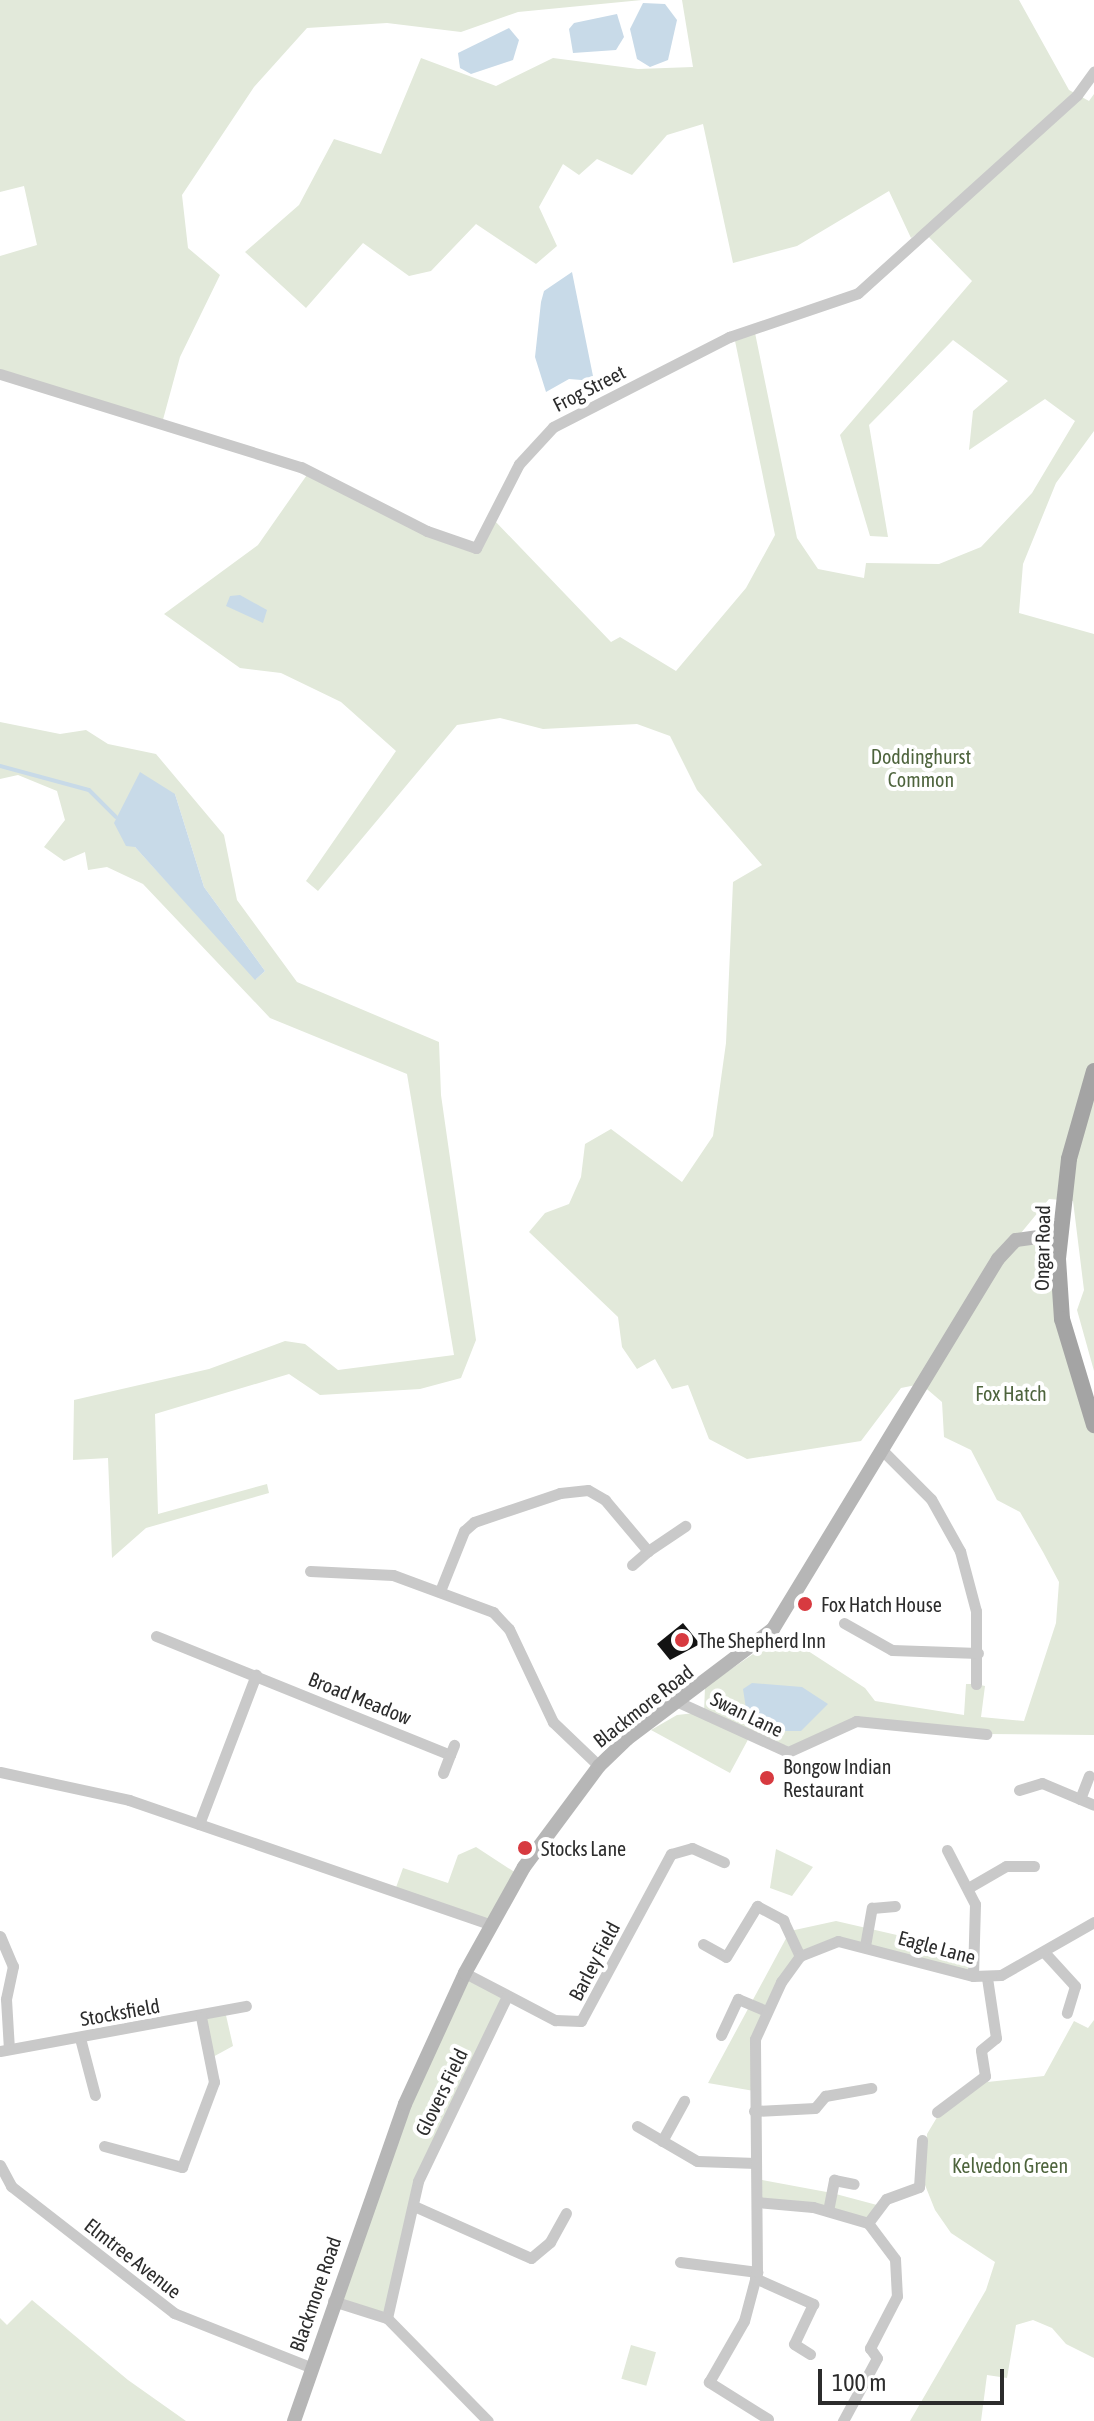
<!DOCTYPE html>
<html>
<head>
<meta charset="utf-8">
<style>
	body { margin:0 }
	#map { position:relative; width:1094px; height:2421px; overflow:hidden; background:#fff; font-family:"Asap Condensed",sans-serif }
	div>[style] { position:absolute }
	[style*='--x'] { left:calc(var(--x)*1px); top:calc(var(--y)*1px); width:calc(var(--w)*1px); rotate:calc(var(--a)*1deg) }
	.green>* { inset:0; background:#e2e9da; transform-origin:0 0 }
	.water>* { inset:0; background:#c8dae8 }
	.stream>* { height:4px; margin:-2px; padding:0 2px; transform-origin:2px; border-radius:2px; background:#c8dae8 }
	.building>* { inset:0; background:#131313 }
	.street>* { height:11px; margin:-5.5px; padding:0 5.5px; transform-origin:5.5px; border-radius:5.5px; background:#c9c9c9 }
	.secondary>* { height:14px; margin:-7px; padding:0 7px; transform-origin:7px; border-radius:7px; background:#b6b6b6 }
	.primary>* { height:16px; margin:-8px; padding:0 8px; transform-origin:8px; border-radius:8px; background:#a4a4a4 }
	.dots>* { width:22px; height:22px; translate:-50% -50%; box-sizing:border-box; border:4px solid #fff; border-radius:50% }
	span { translate:-50% -50%; white-space:nowrap; text-align:center; line-height:1.15; -webkit-text-stroke:8px #fff; paint-order:stroke }
	.street-label { font-size:20px; color:#2c2c2c }
	.park-label { font-size:20px; color:#4e643d }
	.poi-label { font-size:20px; color:#2c2c2c }
	.left { translate:0 -50%; text-align:left }
	.scale { position:absolute; left:818px; top:2369px; width:186px; height:36px; box-sizing:border-box; border:4px solid #2c2c2c; border-top:0; padding-left:10px; font-size:24px; line-height:28px; white-space:nowrap; color:#2c2c2c; -webkit-text-stroke:6px #fff; paint-order:stroke }
</style>
</head>
<body>
<div id="map">
	<div class="green">
		<i style="clip-path:polygon(0 0,642px 0,518px 12px,461px 32px,387px 23px,307px 28px,254px 87px,182px 195px,188px 248px,220px 275px,180px 357px,161px 427px,0 374px,0 256px,37px 245px,24px 186px,0 192px)"></i>
		<i style="clip-path:polygon(682px 0,1019px 0,1069px 90px,1089px 101px,1094px 94px,1094px 431px,1056px 483px,1023px 564px,1019px 613px,1094px 634px,1094px 1371px,1077px 1310px,1084px 1290px,1073px 1201px,1049px 1199px,1016px 1239px,1059px 1234px,1058px 1278px,1094px 1425px,1094px 1735px,986px 1734px,856px 1721px,799px 1750px,751px 1734px,730px 1773px,651px 1730px,677px 1715px,704px 1712px,705px 1687px,782px 1634px,865px 1688px,875px 1701px,964px 1715px,966px 1684px,976px 1684px,985px 1686px,981px 1717px,1024px 1721px,1056px 1623px,1059px 1582px,1043px 1552px,1020px 1512px,997px 1500px,971px 1450px,944px 1437px,942px 1402px,921px 1384px,901px 1388px,861px 1441px,747px 1459px,709px 1439px,688px 1385px,672px 1389px,655px 1359px,637px 1369px,622px 1347px,618px 1317px,529px 1232px,545px 1213px,569px 1204px,581px 1177px,585px 1144px,611px 1129px,682px 1182px,713px 1136px,726px 1043px,733px 882px,762px 865px,697px 790px,670px 736px,637px 724px,543px 729px,500px 718px,457px 725px,318px 891px,306px 881px,396px 751px,341px 702px,281px 673px,240px 668px,164px 614px,258px 545px,309px 472px,476px 548px,494px 520px,611px 642px,620px 637px,676px 671px,746px 588px,775px 535px,734px 336px,754px 328px,797px 538px,818px 569px,864px 578px,866px 563px,939px 564px,981px 547px,1032px 493px,1075px 421px,1045px 399px,969px 450px,973px 411px,1008px 381px,953px 340px,869px 425px,888px 537px,870px 536px,840px 435px,972px 281px,922px 230px,911px 238px,889px 191px,797px 246px,733px 263px,703px 124px,667px 135px,632px 175px,597px 159px,579px 175px,563px 164px,539px 207px,557px 246px,536px 264px,476px 224px,431px 271px,409px 276px,363px 243px,306px 308px,245px 252px,299px 205px,334px 139px,381px 154px,421px 58px,496px 86px,553px 58px,638px 69px,693px 67px)"></i>
		<i style="clip-path:polygon(evenodd,0 722px,60px 734px,86px 730px,108px 744px,156px 754px,224px 835px,237px 900px,297px 982px,439px 1042px,441px 1095px,476px 1340px,461px 1378px,420px 1389px,320px 1395px,289px 1374px,155px 1414px,158px 1514px,267px 1484px,269px 1493px,146px 1528px,112px 1558px,108px 1458px,73px 1460px,74px 1400px,209px 1369px,285px 1341px,305px 1344px,338px 1370px,454px 1355px,407px 1074px,270px 1018px,143px 884px,107px 867px,88px 870px,85px 852px,64px 861px,44px 847px,65px 820px,57px 791px,18px 775px,0 779px,0 722px,175px 794px,204px 887px,265px 971px,256px 979px,135px 847px,175px 794px)"></i>
		<i style="clip-path:polygon(476px 1847px,519px 1875px,490px 1924px,394px 1893px,403px 1868px,448px 1883px,458px 1855px)"></i>
		<i style="clip-path:polygon(776px 1849px,813px 1867px,792px 1896px,770px 1888px)"></i>
		<i style="clip-path:polygon(836px 1921px,975px 1953px,973px 1976px,838px 1941px,800px 1957px,755px 2039px,754px 2091px,708px 2083px,790px 1931px)"></i>
		<i style="clip-path:polygon(465px 1973px,507px 1996px,418px 2181px,387px 2318px,333px 2301px)"></i>
		<i style="clip-path:polygon(225px 2011px,233px 2046px,211px 2058px,201px 2017px)"></i>
		<i style="clip-path:polygon(1094px 2020px,1094px 2358px,1066px 2344px,1052px 2328px,1033px 2320px,1016px 2325px,1007px 2378px,987px 2375px,981px 2421px,910px 2421px,986px 2290px,995px 2262px,951px 2233px,935px 2210px,925px 2185px,927px 2134px,939px 2114px,978px 2083px,1044px 2076px,1074px 2021px,1088px 2028px)"></i>
		<i style="clip-path:polygon(757px 2179px,832px 2193px,877px 2205px,868px 2223px,757px 2202px)"></i>
		<i style="clip-path:polygon(32px 2300px,128px 2380px,186px 2421px,0 2421px,0 2318px,7px 2325px)"></i>
		<i style="left:631px;top:2345px;width:26px;height:35px;rotate:16deg"></i>
	</div>
	<div class="water">
		<i style="clip-path:polygon(643px 3px,665px 4px,677px 20px,668px 60px,650px 67px,637px 59px,630px 29px)"></i>
		<i style="clip-path:polygon(617px 14px,624px 37px,616px 50px,573px 53px,569px 29px,574px 23px)"></i>
		<i style="clip-path:polygon(509px 28px,519px 40px,513px 60px,471px 74px,460px 68px,458px 53px)"></i>
		<i style="clip-path:polygon(572px 272px,594px 381px,569px 379px,546px 392px,535px 357px,541px 302px,544px 291px)"></i>
		<i style="clip-path:polygon(240px 595px,267px 610px,263px 623px,226px 606px,230px 596px)"></i>
		<i style="clip-path:polygon(140px 772px,175px 794px,204px 887px,265px 971px,255px 980px,135px 847px,126px 846px,114px 823px)"></i>
		<i style="clip-path:polygon(752px 1683px,802px 1687px,828px 1704px,801px 1731px,780px 1731px,747px 1715px,743px 1689px)"></i>
	</div>
	<div class="stream">
		<i style="--x:0;--y:766;--w:92;--a:15.1"></i>
		<i style="--x:89;--y:790;--w:38;--a:45"></i>
	</div>
	<div class="building">
		<i style="clip-path:polygon(683px 1623px,700px 1644px,670px 1660px,657px 1644px)"></i>
	</div>
	<div class="street">
		<i style="--x:0;--y:374;--w:315;--a:17.2"></i>
		<i style="--x:301;--y:467;--w:141;--a:26.9"></i>
		<i style="--x:427;--y:531;--w:52;--a:19.1"></i>
		<i style="--x:476;--y:548;--w:94;--a:-62.9"></i>
		<i style="--x:519;--y:464;--w:50;--a:-47.4"></i>
		<i style="--x:553;--y:427;--w:198;--a:-27.1"></i>
		<i style="--x:729;--y:337;--w:136;--a:-18.8"></i>
		<i style="--x:858;--y:293;--w:295;--a:-42.1"></i>
		<i style="--x:1077;--y:95;--w:29;--a:-54"></i>
		<i style="--x:882;--y:1450;--w:69;--a:45"></i>
		<i style="--x:931;--y:1499;--w:60;--a:60.9"></i>
		<i style="--x:960;--y:1551;--w:62;--a:75.1"></i>
		<i style="--x:976;--y:1611;--w:73;--a:90"></i>
		<i style="--x:632;--y:1565;--w:21;--a:-41"></i>
		<i style="--x:310;--y:1571;--w:83;--a:2.8"></i>
		<i style="--x:393;--y:1575;--w:107;--a:20.3"></i>
		<i style="--x:493;--y:1612;--w:23;--a:47"></i>
		<i style="--x:509;--y:1629;--w:103;--a:64.7"></i>
		<i style="--x:553;--y:1722;--w:64;--a:43.7"></i>
		<i style="--x:440;--y:1591;--w:65;--a:-68.2"></i>
		<i style="--x:464;--y:1531;--w:13;--a:-42"></i>
		<i style="--x:474;--y:1522;--w:91;--a:-18.6"></i>
		<i style="--x:560;--y:1493;--w:28;--a:-6"></i>
		<i style="--x:588;--y:1490;--w:20;--a:30"></i>
		<i style="--x:605;--y:1500;--w:67;--a:49.9"></i>
		<i style="--x:648;--y:1551;--w:45;--a:-34"></i>
		<i style="--x:844;--y:1623;--w:55;--a:29.4"></i>
		<i style="--x:892;--y:1650;--w:86;--a:2"></i>
		<i style="--x:156;--y:1636;--w:317;--a:22"></i>
		<i style="--x:450;--y:1755;--w:11;--a:-68"></i>
		<i style="--x:676;--y:1701;--w:123;--a:24.5"></i>
		<i style="--x:788;--y:1752;--w:75;--a:-24.5"></i>
		<i style="--x:856;--y:1721;--w:131;--a:5.7"></i>
		<i style="--x:0;--y:1772;--w:132;--a:12.2"></i>
		<i style="--x:129;--y:1800;--w:382;--a:19"></i>
		<i style="--x:443;--y:1773;--w:19;--a:-69"></i>
		<i style="--x:1019;--y:1790;--w:24;--a:-17"></i>
		<i style="--x:1042;--y:1783;--w:56;--a:22.9"></i>
		<i style="--x:1080;--y:1799;--w:25;--a:-69"></i>
		<i style="--x:199;--y:1824;--w:160;--a:-69.1"></i>
		<i style="--x:947;--y:1850;--w:61;--a:62.6"></i>
		<i style="--x:975;--y:1904;--w:72;--a:91.6"></i>
		<i style="--x:968;--y:1888;--w:44;--a:-30.1"></i>
		<i style="--x:1006;--y:1866;--w:28;--a:0"></i>
		<i style="--x:0;--y:1936;--w:33;--a:67"></i>
		<i style="--x:13;--y:1966;--w:34;--a:102"></i>
		<i style="--x:6;--y:1999;--w:50;--a:86.6"></i>
		<i style="--x:703;--y:1944;--w:26;--a:29"></i>
		<i style="--x:726;--y:1957;--w:60;--a:-58.7"></i>
		<i style="--x:757;--y:1906;--w:30;--a:28"></i>
		<i style="--x:783;--y:1920;--w:40;--a:65"></i>
		<i style="--x:865;--y:1946;--w:39;--a:-80"></i>
		<i style="--x:872;--y:1908;--w:23;--a:-5"></i>
		<i style="--x:1044;--y:1952;--w:46;--a:47.6"></i>
		<i style="--x:1075;--y:1986;--w:28;--a:107"></i>
		<i style="--x:465;--y:1973;--w:102;--a:27.6"></i>
		<i style="--x:555;--y:2020;--w:26;--a:2"></i>
		<i style="--x:581;--y:2021;--w:190;--a:-61.7"></i>
		<i style="--x:671;--y:1854;--w:22;--a:-16"></i>
		<i style="--x:692;--y:1848;--w:35;--a:24"></i>
		<i style="--x:721;--y:2035;--w:40;--a:-65"></i>
		<i style="--x:738;--y:1999;--w:30;--a:23"></i>
		<i style="--x:80;--y:2038;--w:59;--a:75.3"></i>
		<i style="--x:0;--y:2051;--w:250;--a:-10.4"></i>
		<i style="--x:754;--y:2111;--w:61;--a:-2.8"></i>
		<i style="--x:815;--y:2108;--w:16;--a:-50"></i>
		<i style="--x:825;--y:2096;--w:47;--a:-9.9"></i>
		<i style="--x:937;--y:2112;--w:60;--a:-36.9"></i>
		<i style="--x:985;--y:2076;--w:26;--a:-99"></i>
		<i style="--x:981;--y:2050;--w:19;--a:-39"></i>
		<i style="--x:996;--y:2038;--w:61;--a:-98.5"></i>
		<i style="--x:637;--y:2126;--w:69;--a:30.3"></i>
		<i style="--x:697;--y:2161;--w:59;--a:1.9"></i>
		<i style="--x:662;--y:2141;--w:46;--a:-61.2"></i>
		<i style="--x:104;--y:2146;--w:81;--a:15.1"></i>
		<i style="--x:182;--y:2167;--w:91;--a:-69.4"></i>
		<i style="--x:214;--y:2082;--w:66;--a:-101.3"></i>
		<i style="--x:0;--y:2165;--w:24;--a:62"></i>
		<i style="--x:11;--y:2186;--w:207;--a:37.9"></i>
		<i style="--x:174;--y:2313;--w:146;--a:21.7"></i>
		<i style="--x:757;--y:2202;--w:56;--a:5.1"></i>
		<i style="--x:813;--y:2207;--w:57;--a:16.2"></i>
		<i style="--x:868;--y:2223;--w:45;--a:53.1"></i>
		<i style="--x:895;--y:2259;--w:37;--a:87"></i>
		<i style="--x:897;--y:2296;--w:59;--a:117.4"></i>
		<i style="--x:870;--y:2348;--w:12;--a:55"></i>
		<i style="--x:877;--y:2358;--w:72;--a:118.4"></i>
		<i style="--x:414;--y:2206;--w:128;--a:24"></i>
		<i style="--x:531;--y:2258;--w:25;--a:-40"></i>
		<i style="--x:550;--y:2242;--w:33;--a:-61"></i>
		<i style="--x:828;--y:2211;--w:32;--a:-79"></i>
		<i style="--x:834;--y:2180;--w:20;--a:11"></i>
		<i style="--x:868;--y:2223;--w:30;--a:-53"></i>
		<i style="--x:886;--y:2199;--w:35;--a:-20"></i>
		<i style="--x:919;--y:2187;--w:47;--a:-86.3"></i>
		<i style="--x:680;--y:2262;--w:78;--a:7.4"></i>
		<i style="--x:755;--y:2278;--w:64;--a:24.1"></i>
		<i style="--x:813;--y:2304;--w:44;--a:115.4"></i>
		<i style="--x:794;--y:2344;--w:19;--a:32"></i>
		<i style="--x:333;--y:2301;--w:57;--a:17.5"></i>
		<i style="--x:387;--y:2318;--w:140;--a:-77.2"></i>
		<i style="--x:418;--y:2181;--w:205;--a:-64.3"></i>
		<i style="--x:387;--y:2318;--w:144;--a:45.6"></i>
		<i style="--x:768;--y:2419;--w:70;--a:-147.9"></i>
		<i style="--x:709;--y:2382;--w:70;--a:-60.2"></i>
		<i style="--x:744;--y:2321;--w:51;--a:-75.1"></i>
		<i style="--x:757;--y:2272;--w:233;--a:-90.5"></i>
		<i style="--x:755;--y:2039;--w:63;--a:-65.5"></i>
		<i style="--x:781;--y:1982;--w:32;--a:-54"></i>
		<i style="--x:800;--y:1956;--w:41;--a:-21.5"></i>
		<i style="--x:838;--y:1941;--w:139;--a:14.5"></i>
		<i style="--x:973;--y:1976;--w:28;--a:-2"></i>
		<i style="--x:1001;--y:1975;--w:107;--a:-29.7"></i>
	</div>
	<div class="secondary">
		<i style="--x:294;--y:2421;--w:336;--a:-70.7"></i>
		<i style="--x:405;--y:2104;--w:144;--a:-65.4"></i>
		<i style="--x:465;--y:1973;--w:121;--a:-60.9"></i>
		<i style="--x:524;--y:1867;--w:126;--a:-53.4"></i>
		<i style="--x:599;--y:1766;--w:39;--a:-44"></i>
		<i style="--x:627;--y:1739;--w:183;--a:-37"></i>
		<i style="--x:773;--y:1629;--w:433;--a:-58.7"></i>
		<i style="--x:998;--y:1259;--w:26;--a:-47"></i>
		<i style="--x:1016;--y:1240;--w:44;--a:-7.8"></i>
	</div>
	<div class="primary">
		<i style="--x:1094;--y:1071;--w:91;--a:105.9"></i>
		<i style="--x:1069;--y:1159;--w:101;--a:96.3"></i>
		<i style="--x:1058;--y:1259;--w:60;--a:86.2"></i>
		<i style="--x:1062;--y:1319;--w:111;--a:73.2"></i>
	</div>
	<div class="dots">
		<i style="left:805px;top:1604px;background:#d73a40"></i>
		<i style="left:682px;top:1640px;background:#d73a40"></i>
		<i style="left:767px;top:1778px;background:#d73a40"></i>
		<i style="left:525px;top:1848px;background:#d73a40"></i>
	</div>
	<div class="street-label">
		<span style="left:589px;top:388px;rotate:-27deg">Frog Street</span>
		<span style="left:1042px;top:1248px;rotate:-89deg">Ongar Road</span>
		<span style="left:360px;top:1698px;rotate:22deg">Broad Meadow</span>
		<span style="left:643px;top:1706px;rotate:-38deg">Blackmore Road</span>
		<span style="left:747px;top:1714px;rotate:26deg">Swan Lane</span>
		<span style="left:937px;top:1947px;rotate:15deg">Eagle Lane</span>
		<span style="left:594px;top:1961px;rotate:-62deg">Barley Field</span>
		<span style="left:120px;top:2012px;rotate:-10deg">Stocksfield</span>
		<span style="left:441px;top:2092px;rotate:-64deg">Glovers Field</span>
		<span style="left:133px;top:2258px;rotate:38deg">Elmtree Avenue</span>
		<span style="left:315px;top:2294px;rotate:-71deg">Blackmore Road</span>
	</div>
	<div class="park-label">
		<span style="left:921px;top:768px">Doddinghurst<br>Common</span>
		<span style="left:1011px;top:1393px">Fox Hatch</span>
		<span style="left:1010px;top:2165px">Kelvedon Green</span>
	</div>
	<div class="poi-label">
		<span class="left" style="left:821px;top:1604px">Fox Hatch House</span>
		<span class="left" style="left:698px;top:1640px">The Shepherd Inn</span>
		<span class="left" style="left:783px;top:1778px">Bongow Indian<br>Restaurant</span>
		<span class="left" style="left:541px;top:1848px">Stocks Lane</span>
	</div>
	<div class="scale">100 m</div>
</div>
</body>
</html>
